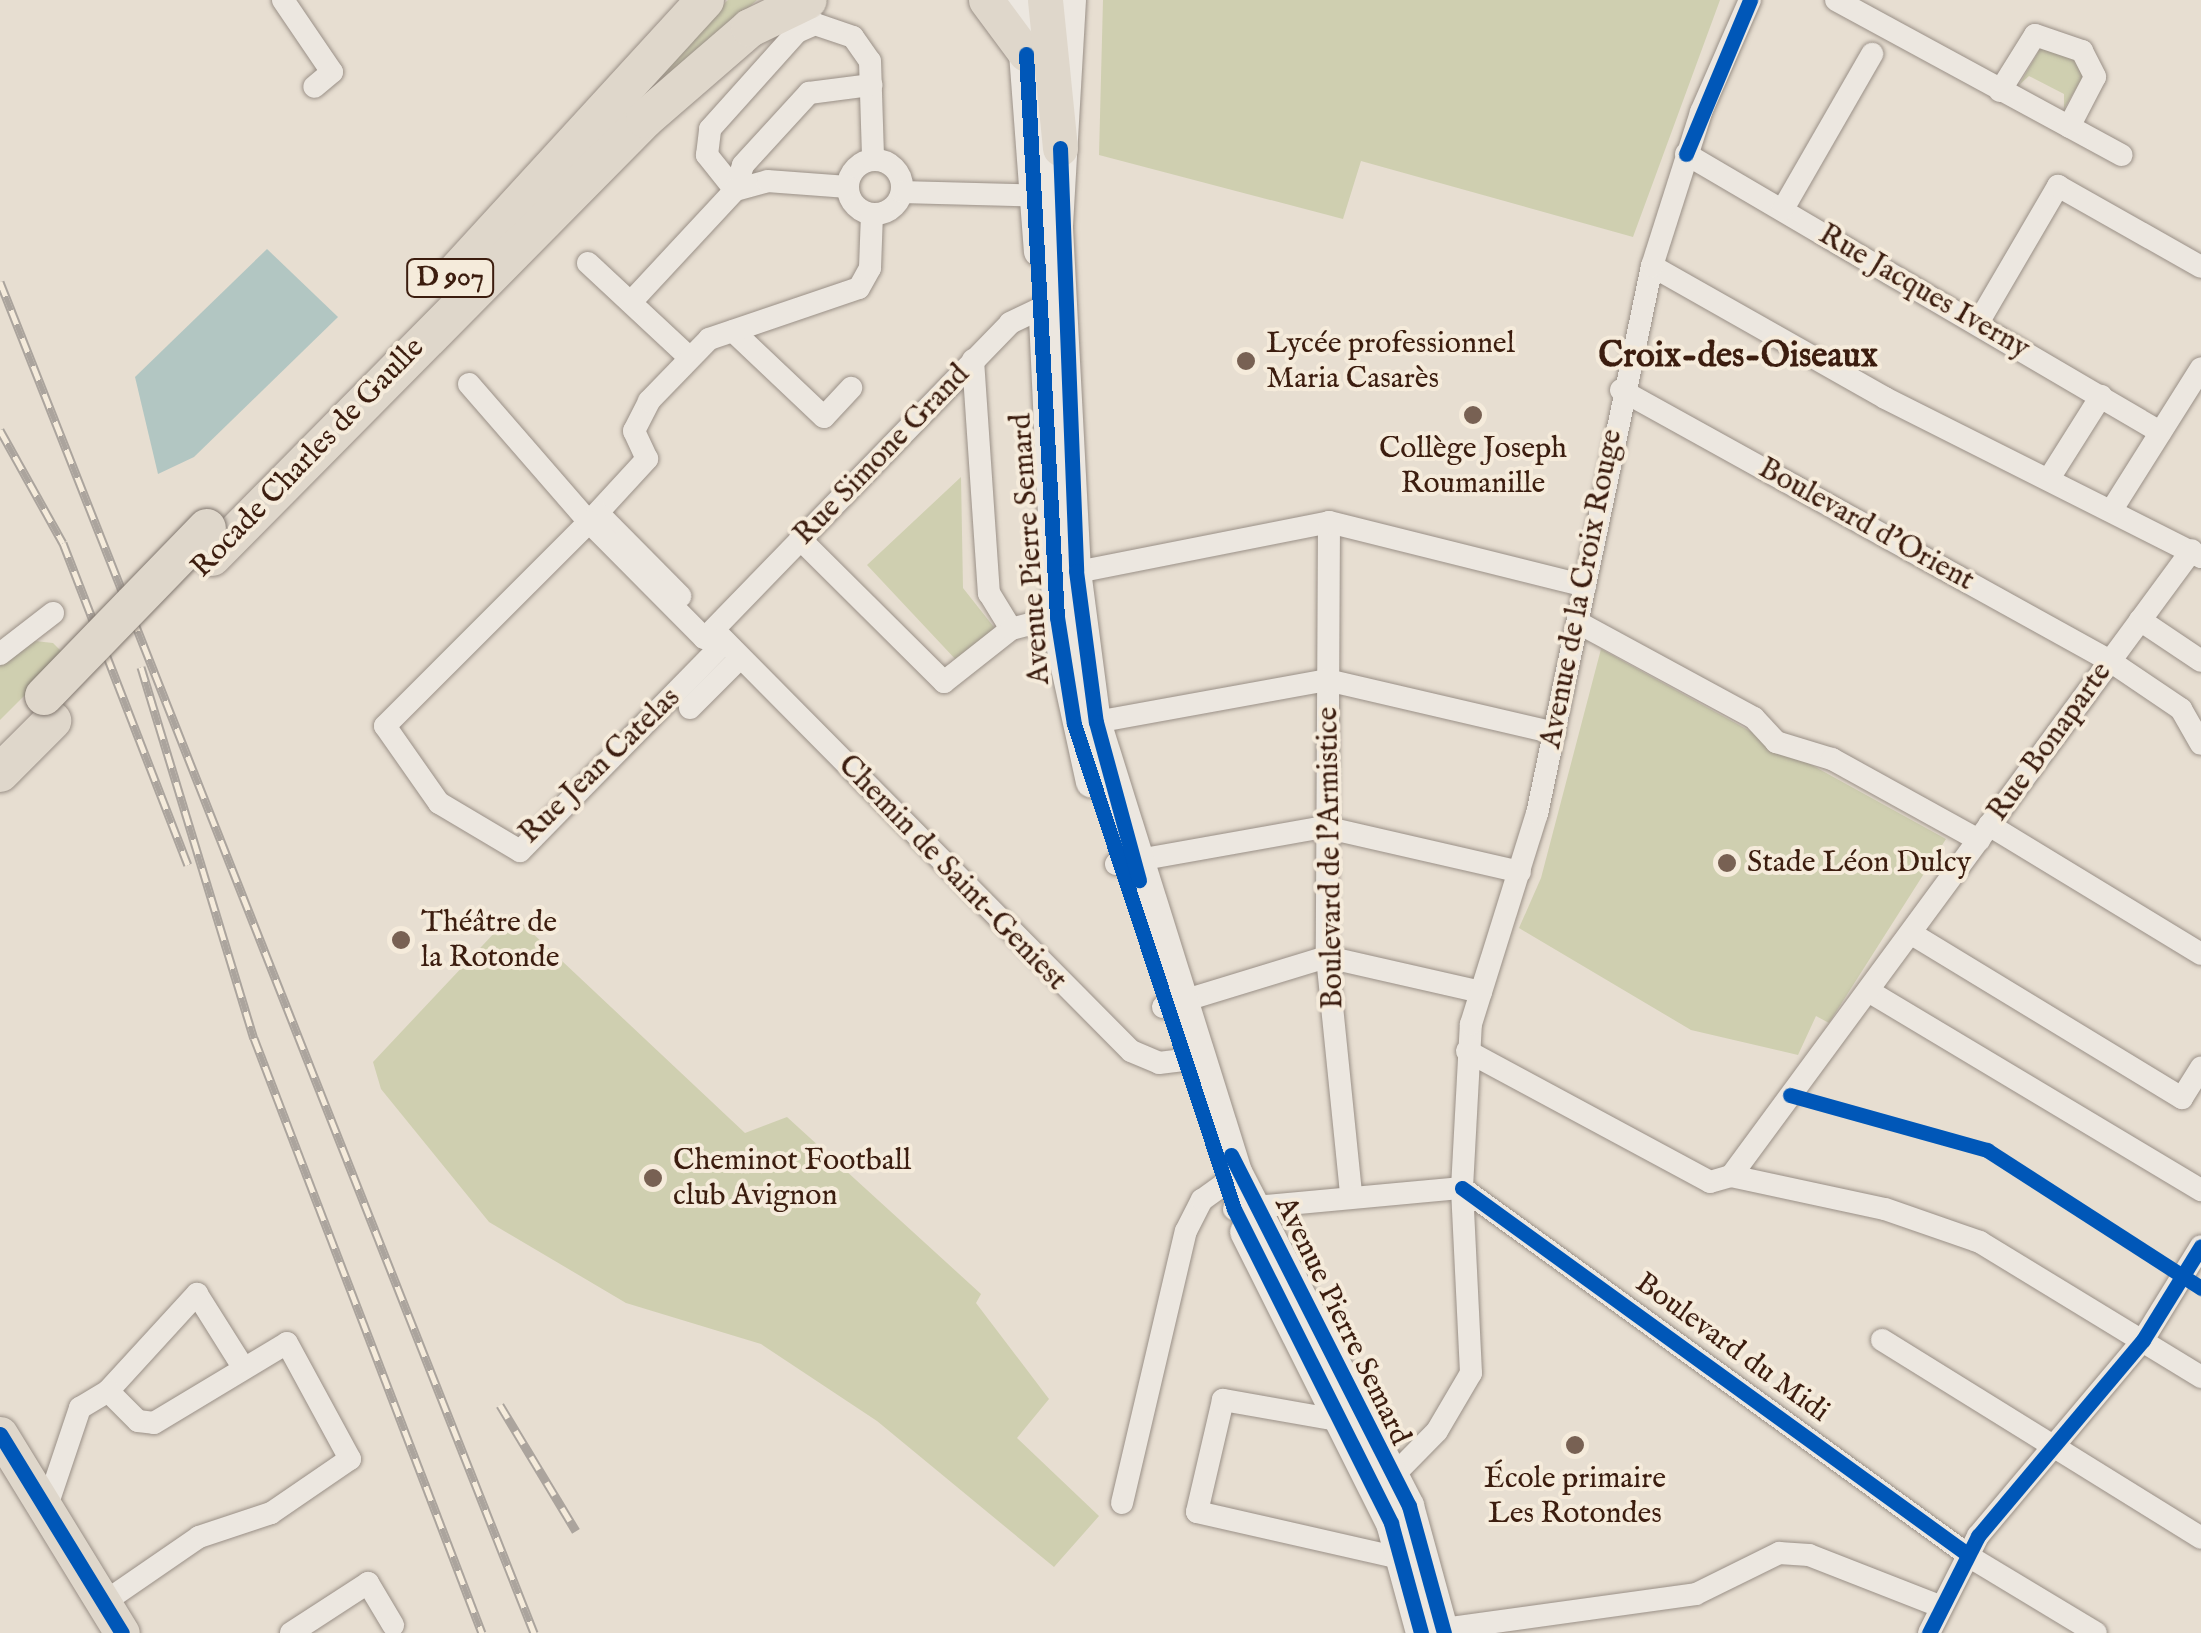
<!DOCTYPE html>
<html>
<head>
<meta charset="utf-8">
<style>
	body { margin:0 }
	#map { position:relative; width:2201px; height:1633px; overflow:hidden; background:#e7ded1; font-family:"IM FELL English",serif }
	div>[style] { position:absolute }
	[style*='--x'] { left:calc(var(--x)*1px); top:calc(var(--y)*1px); width:calc(var(--w)*1px); rotate:calc(var(--a)*1deg) }
	.green>* { inset:0; background:#cfcfb0 }
	.water>* { inset:0; background:#b2c6c2 }
	.roads { filter:drop-shadow(0 0 2px #9a9087) drop-shadow(0 0 2px #9a9087) }
	.minor>* { height:22px; margin:-11px; padding:0 11px; transform-origin:11px; border-radius:11px; background:#ece7e0 }
	.minor>.ring { margin:-11px; padding:0; box-sizing:content-box; background:none; border:22px solid #ece7e0; border-radius:50% }
	.secondary>* { height:30px; margin:-15px; padding:0 15px; transform-origin:15px; border-radius:15px; background:#ece7e0 }
	.primary>* { height:35px; margin:-17.5px; padding:0 17.5px; transform-origin:17.5px; border-radius:17.5px; background:#dfd7cb }
	.trunk>* { height:38px; margin:-19px; padding:0 19px; transform-origin:19px; border-radius:19px; background:#dfd7cb }
	.rail>* { height:9px; margin-top:-4.5px; transform-origin:0; background:repeating-linear-gradient(90deg,#f5ebdb 0 15px,#aba49d 0 30px); box-sizing:border-box; border-block:2px solid #aba49d }
	.bridges { filter:drop-shadow(0 0 2px #81776f) drop-shadow(0 0 2px #81776f) }
	.trunk-bridge>* { height:38px; margin:-19px; padding:0 19px; transform-origin:19px; border-radius:19px; background:#dfd7cb }
	.cycleway>* { height:15px; margin:-7.5px; padding:0 7.5px; transform-origin:7.5px; border-radius:7.5px; background:#0057b8 }
	.dots>* { width:28px; height:28px; translate:-50% -50%; box-sizing:border-box; border:5px solid #f5ebdb; border-radius:50% }
	span { translate:-50% -50%; white-space:nowrap; text-align:center; line-height:1.15; -webkit-text-stroke:8px #f5ebdb; paint-order:stroke }
	.shield-label span { padding:2px 8px; background:#f5ebdb; border:2px solid; border-radius:8px; -webkit-text-stroke-width:0 }
	.shield-label { font-size:28px; color:#3c1d0f; font-weight:700 }
	.street-label { font-size:30px; color:#3c1d0f }
	.poi-label { font-size:30px; color:#3c1d0f }
	.left { translate:0 -50%; text-align:left }
	.quarter-label { font-size:35px; color:#3c1d0f; font-weight:700 }
</style>
</head>
<body>
<div id="map">
	<div class="green">
		<i style="clip-path:polygon(728px 0,757px 0,541px 192px,712px 15px)"></i>
		<i style="clip-path:polygon(1103px 0,1720px 0,1633px 237px,1361px 161px,1343px 219px,1099px 155px)"></i>
		<i style="clip-path:polygon(2044px 42px,2088px 68px,2064px 109px,2064px 94px,2029px 76px,2019px 85px)"></i>
		<i style="clip-path:polygon(961px 477px,963px 588px,997px 631px,958px 662px,867px 565px)"></i>
		<i style="clip-path:polygon(26px 640px,53px 643px,65px 655px,0 720px,0 666px)"></i>
		<i style="clip-path:polygon(1601px 649px,1946px 839px,1829px 1023px,1816px 1016px,1798px 1055px,1691px 1030px,1519px 928px,1541px 878px)"></i>
		<i style="clip-path:polygon(512px 914px,745px 1133px,787px 1117px,981px 1294px,976px 1303px,1049px 1399px,1017px 1438px,1099px 1516px,1054px 1567px,877px 1421px,761px 1344px,626px 1303px,489px 1222px,381px 1089px,373px 1062px)"></i>
	</div>
	<div class="water">
		<i style="clip-path:polygon(267px 249px,338px 317px,194px 457px,158px 474px,135px 377px)"></i>
	</div>
	<div class="roads">
		<div class="minor">
			<i style="--x:283;--y:0;--w:87;--a:55.8"></i>
			<i style="--x:332;--y:72;--w:23;--a:140"></i>
			<i style="--x:1836;--y:0;--w:325;--a:28.5"></i>
			<i style="--x:2000;--y:91;--w:66;--a:-58"></i>
			<i style="--x:2035;--y:35;--w:50;--a:18.8"></i>
			<i style="--x:2082;--y:51;--w:29;--a:63"></i>
			<i style="--x:2095;--y:77;--w:56;--a:117.5"></i>
			<i style="--x:1686;--y:154;--w:550;--a:30.39"></i>
			<i class="ring" style="left:848px;top:160px;width:32px;height:32px"></i>
			<i style="--x:735;--y:190;--w:45;--a:-128.7"></i>
			<i style="--x:707;--y:155;--w:26;--a:-83"></i>
			<i style="--x:710;--y:129;--w:130;--a:-48.1"></i>
			<i style="--x:797;--y:32;--w:20;--a:-24"></i>
			<i style="--x:815;--y:24;--w:40;--a:18.9"></i>
			<i style="--x:853;--y:37;--w:29;--a:55"></i>
			<i style="--x:870;--y:61;--w:98;--a:88.2"></i>
			<i style="--x:735;--y:190;--w:26;--a:-72"></i>
			<i style="--x:743;--y:165;--w:98;--a:-47.5"></i>
			<i style="--x:809;--y:93;--w:63;--a:-7.4"></i>
			<i style="--x:902;--y:192;--w:148;--a:1.5"></i>
			<i style="--x:1783;--y:209;--w:179;--a:-60.1"></i>
			<i style="--x:588;--y:263;--w:139;--a:43"></i>
			<i style="--x:1652;--y:266;--w:268;--a:29.5"></i>
			<i style="--x:1885;--y:398;--w:354;--a:26.7"></i>
			<i style="--x:631;--y:302;--w:153;--a:-47.1"></i>
			<i style="--x:735;--y:190;--w:34;--a:-15"></i>
			<i style="--x:768;--y:181;--w:79;--a:4.3"></i>
			<i style="--x:1978;--y:323;--w:159;--a:-59.7"></i>
			<i style="--x:2058;--y:186;--w:164;--a:29.5"></i>
			<i style="--x:733;--y:331;--w:125;--a:43.4"></i>
			<i style="--x:824;--y:417;--w:40;--a:-47"></i>
			<i style="--x:973;--y:360;--w:234;--a:86.1"></i>
			<i style="--x:989;--y:593;--w:42;--a:58.6"></i>
			<i style="--x:469;--y:384;--w:183;--a:49"></i>
			<i style="--x:589;--y:522;--w:86;--a:-47.4"></i>
			<i style="--x:647;--y:459;--w:31;--a:-115"></i>
			<i style="--x:634;--y:431;--w:34;--a:-63"></i>
			<i style="--x:649;--y:401;--w:86;--a:-45.9"></i>
			<i style="--x:709;--y:339;--w:158;--a:-18.8"></i>
			<i style="--x:859;--y:288;--w:23;--a:-61"></i>
			<i style="--x:870;--y:268;--w:54;--a:-87.9"></i>
			<i style="--x:1621;--y:390;--w:559;--a:28.99"></i>
			<i style="--x:2110;--y:661;--w:86;--a:34.1"></i>
			<i style="--x:2181;--y:709;--w:40;--a:60.3"></i>
			<i style="--x:2050;--y:477;--w:96;--a:-57.8"></i>
			<i style="--x:2113;--y:508;--w:165;--a:-57.8"></i>
			<i style="--x:598;--y:513;--w:117;--a:45.3"></i>
			<i style="--x:1329;--y:522;--w:435;--a:90.3"></i>
			<i style="--x:1327;--y:957;--w:237;--a:84.2"></i>
			<i style="--x:800;--y:539;--w:203;--a:44.8"></i>
			<i style="--x:944;--y:682;--w:85;--a:-38.3"></i>
			<i style="--x:1011;--y:629;--w:48;--a:-14.6"></i>
			<i style="--x:1062;--y:575;--w:272;--a:-11.2"></i>
			<i style="--x:1329;--y:522;--w:264;--a:14"></i>
			<i style="--x:2140;--y:620;--w:73;--a:33.9"></i>
			<i style="--x:1579;--y:623;--w:199;--a:28.5"></i>
			<i style="--x:1754;--y:718;--w:33;--a:47"></i>
			<i style="--x:1776;--y:742;--w:59;--a:16.9"></i>
			<i style="--x:1832;--y:759;--w:168;--a:28.9"></i>
			<i style="--x:713;--y:630;--w:427;--a:-45.9"></i>
			<i style="--x:1010;--y:323;--w:53;--a:-25.6"></i>
			<i style="--x:717;--y:633;--w:588;--a:45.28"></i>
			<i style="--x:1131;--y:1051;--w:30;--a:23"></i>
			<i style="--x:1159;--y:1063;--w:39;--a:-7"></i>
			<i style="--x:721;--y:646;--w:287;--a:134.4"></i>
			<i style="--x:520;--y:851;--w:94;--a:-149.3"></i>
			<i style="--x:439;--y:803;--w:94;--a:-125"></i>
			<i style="--x:385;--y:726;--w:288;--a:-45"></i>
			<i style="--x:589;--y:522;--w:163;--a:45.2"></i>
			<i style="--x:704;--y:638;--w:23;--a:13"></i>
			<i style="--x:0;--y:654;--w:67;--a:-37.7"></i>
			<i style="--x:690;--y:708;--w:71;--a:-45"></i>
			<i style="--x:1096;--y:722;--w:235;--a:-10.3"></i>
			<i style="--x:1327;--y:680;--w:234;--a:13.1"></i>
			<i style="--x:1989;--y:825;--w:248;--a:31.3"></i>
			<i style="--x:1116;--y:864;--w:211;--a:-10.1"></i>
			<i style="--x:1324;--y:827;--w:201;--a:12.9"></i>
			<i style="--x:1912;--y:934;--w:316;--a:31.3"></i>
			<i style="--x:2182;--y:1098;--w:36;--a:-58"></i>
			<i style="--x:1870;--y:992;--w:386;--a:30.9"></i>
			<i style="--x:1163;--y:1007;--w:171;--a:-17"></i>
			<i style="--x:1327;--y:957;--w:158;--a:12.8"></i>
			<i style="--x:1467;--y:1051;--w:276;--a:28.3"></i>
			<i style="--x:1710;--y:1182;--w:22;--a:-16"></i>
			<i style="--x:1731;--y:1176;--w:777;--a:-53.63"></i>
			<i style="--x:1731;--y:1176;--w:157;--a:12.1"></i>
			<i style="--x:1885;--y:1209;--w:101;--a:19.2"></i>
			<i style="--x:1980;--y:1242;--w:259;--a:31.4"></i>
			<i style="--x:1234;--y:1209;--w:229;--a:-5.3"></i>
			<i style="--x:1462;--y:1188;--w:634;--a:35.95"></i>
			<i style="--x:1975;--y:1560;--w:141;--a:31.1"></i>
			<i style="--x:1882;--y:1340;--w:375;--a:31.8"></i>
			<i style="--x:108;--y:1391;--w:132;--a:-47.5"></i>
			<i style="--x:197;--y:1294;--w:86;--a:57.8"></i>
			<i style="--x:1337;--y:1420;--w:116;--a:-170"></i>
			<i style="--x:1223;--y:1400;--w:115;--a:103.1"></i>
			<i style="--x:1197;--y:1512;--w:207;--a:12.8"></i>
			<i style="--x:1385;--y:1484;--w:74;--a:-45.5"></i>
			<i style="--x:1437;--y:1431;--w:67;--a:-59.6"></i>
			<i style="--x:1471;--y:1373;--w:185;--a:-92.8"></i>
			<i style="--x:1462;--y:1188;--w:164;--a:-86.9"></i>
			<i style="--x:1471;--y:1024;--w:220;--a:-72.6"></i>
			<i style="--x:1537;--y:814;--w:560;--a:-78.15"></i>
			<i style="--x:1652;--y:266;--w:162;--a:-72.3"></i>
			<i style="--x:1701;--y:112;--w:122;--a:-66.4"></i>
			<i style="--x:1122;--y:1503;--w:279;--a:-76.8"></i>
			<i style="--x:1186;--y:1231;--w:35;--a:-63"></i>
			<i style="--x:1202;--y:1200;--w:44;--a:-35.8"></i>
			<i style="--x:46;--y:1509;--w:107;--a:-71.4"></i>
			<i style="--x:80;--y:1408;--w:33;--a:-31"></i>
			<i style="--x:108;--y:1391;--w:42;--a:45"></i>
			<i style="--x:138;--y:1421;--w:16;--a:7"></i>
			<i style="--x:154;--y:1423;--w:155;--a:-31"></i>
			<i style="--x:287;--y:1343;--w:132;--a:61.5"></i>
			<i style="--x:350;--y:1459;--w:96;--a:145.6"></i>
			<i style="--x:271;--y:1513;--w:76;--a:161.6"></i>
			<i style="--x:199;--y:1537;--w:116;--a:145.5"></i>
			<i style="--x:1444;--y:1629;--w:254;--a:-7.9"></i>
			<i style="--x:1696;--y:1594;--w:93;--a:-26.3"></i>
			<i style="--x:1779;--y:1553;--w:30;--a:4"></i>
			<i style="--x:1809;--y:1555;--w:140;--a:21.4"></i>
			<i style="--x:291;--y:1633;--w:92;--a:-33"></i>
			<i style="--x:368;--y:1583;--w:49;--a:59.2"></i>
			<i style="--x:1929;--y:1633;--w:109;--a:-63.2"></i>
			<i style="--x:1978;--y:1536;--w:256;--a:-49.9"></i>
			<i style="--x:2143;--y:1340;--w:110;--a:-58.3"></i>
		</div>
		<div class="secondary">
			<i style="--x:1020;--y:0;--w:252;--a:85.7"></i>
			<i style="--x:1071;--y:0;--w:228;--a:93.3"></i>
			<i style="--x:1058;--y:228;--w:343;--a:87"></i>
			<i style="--x:1076;--y:571;--w:152;--a:82.5"></i>
			<i style="--x:1096;--y:722;--w:474;--a:72.6"></i>
			<i style="--x:1238;--y:1174;--w:373;--a:62.7"></i>
			<i style="--x:1409;--y:1506;--w:132;--a:74.6"></i>
			<i style="--x:1044;--y:317;--w:314;--a:87.4"></i>
			<i style="--x:1058;--y:631;--w:155;--a:77.7"></i>
			<i style="--x:1245;--y:1232;--w:326;--a:63.4"></i>
			<i style="--x:1391;--y:1523;--w:114;--a:74.7"></i>
		</div>
		<div class="primary">
			<i style="--x:986;--y:0;--w:67;--a:53.5"></i>
			<i style="--x:1045;--y:0;--w:149;--a:84.2"></i>
			<i style="--x:0;--y:1434;--w:233;--a:58.5"></i>
		</div>
		<div class="trunk">
			<i style="--x:457;--y:271;--w:367;--a:-47.5"></i>
			<i style="--x:212;--y:557;--w:616;--a:-45.33"></i>
			<i style="--x:645;--y:119;--w:139;--a:-40.9"></i>
			<i style="--x:750;--y:28;--w:64;--a:-25.8"></i>
			<i style="--x:0;--y:773;--w:74;--a:-45"></i>
		</div>
	</div>
	<div class="rail">
		<i style="--x:0;--y:282;--w:1453;--a:68.43"></i>
		<i style="--x:0;--y:430;--w:129;--a:60.9"></i>
		<i style="--x:63;--y:543;--w:345;--a:68.8"></i>
		<i style="--x:141;--y:667;--w:388;--a:73.1"></i>
		<i style="--x:254;--y:1038;--w:637;--a:69.03"></i>
		<i style="--x:500;--y:1405;--w:147;--a:58.9"></i>
	</div>
	<div class="bridges">
		<div class="trunk-bridge">
			<i style="--x:44;--y:696;--w:234;--a:-45.9"></i>
		</div>
	</div>
	<div class="cycleway">
		<i style="--x:1026;--y:54;--w:564;--a:86.85"></i>
		<i style="--x:1057;--y:617;--w:108;--a:81"></i>
		<i style="--x:1074;--y:724;--w:511;--a:71.74"></i>
		<i style="--x:1234;--y:1209;--w:351;--a:63.4"></i>
		<i style="--x:1391;--y:1523;--w:114;--a:74.7"></i>
		<i style="--x:1060;--y:148;--w:423;--a:87.8"></i>
		<i style="--x:1076;--y:571;--w:152;--a:82.5"></i>
		<i style="--x:1096;--y:722;--w:164;--a:74.8"></i>
		<i style="--x:1686;--y:154;--w:167;--a:-67.4"></i>
		<i style="--x:1790;--y:1095;--w:205;--a:15.6"></i>
		<i style="--x:1987;--y:1150;--w:255;--a:32.8"></i>
		<i style="--x:1231;--y:1155;--w:394;--a:63.1"></i>
		<i style="--x:1409;--y:1506;--w:132;--a:74.6"></i>
		<i style="--x:1462;--y:1188;--w:624;--a:35.93"></i>
		<i style="--x:0;--y:1434;--w:233;--a:58.5"></i>
		<i style="--x:1929;--y:1633;--w:109;--a:-63.2"></i>
		<i style="--x:1978;--y:1536;--w:256;--a:-49.9"></i>
		<i style="--x:2143;--y:1340;--w:110;--a:-58.3"></i>
	</div>
	<div class="dots">
		<i style="left:1246px;top:361px;background:#786153"></i>
		<i style="left:1473px;top:415px;background:#786153"></i>
		<i style="left:1727px;top:863px;background:#786153"></i>
		<i style="left:401px;top:940px;background:#786153"></i>
		<i style="left:653px;top:1178px;background:#786153"></i>
		<i style="left:1575px;top:1445px;background:#786153"></i>
	</div>
	<div class="shield-label">
		<span style="left:450px;top:278px">D 907</span>
	</div>
	<div class="street-label">
		<span style="left:1924px;top:292px;rotate:30deg">Rue Jacques Iverny</span>
		<span style="left:882px;top:455px;rotate:-46deg">Rue Simone Grand</span>
		<span style="left:308px;top:458px;rotate:-46deg">Rocade Charles de Gaulle</span>
		<span style="left:1866px;top:525px;rotate:29deg">Boulevard d'Orient</span>
		<span style="left:1031px;top:549px;rotate:-94deg">Avenue Pierre Semard</span>
		<span style="left:1582px;top:589px;rotate:-79deg">Avenue de la Croix Rouge</span>
		<span style="left:2050px;top:742px;rotate:-54deg">Rue Bonaparte</span>
		<span style="left:600px;top:766px;rotate:-44deg">Rue Jean Catelas</span>
		<span style="left:1331px;top:858px;rotate:-91deg">Boulevard de l'Armistice</span>
		<span style="left:952px;top:873px;rotate:46deg">Chemin de Saint-Geniest</span>
		<span style="left:1342px;top:1321px;rotate:64deg">Avenue Pierre Semard</span>
		<span style="left:1732px;top:1348px;rotate:36deg">Boulevard du Midi</span>
	</div>
	<div class="poi-label">
		<span class="left" style="left:1266px;top:361px">Lycée professionnel<br>Maria Casarès</span>
		<span style="left:1473px;top:466px">Collège Joseph<br>Roumanille</span>
		<span class="left" style="left:1747px;top:863px">Stade Léon Dulcy</span>
		<span class="left" style="left:421px;top:940px">Théâtre de<br>la Rotonde</span>
		<span class="left" style="left:673px;top:1178px">Cheminot Football<br>club Avignon</span>
		<span style="left:1575px;top:1496px">École primaire<br>Les Rotondes</span>
	</div>
	<div class="quarter-label">
		<span style="left:1738px;top:357px">Croix-des-Oiseaux</span>
	</div>
</div>
</body>
</html>
